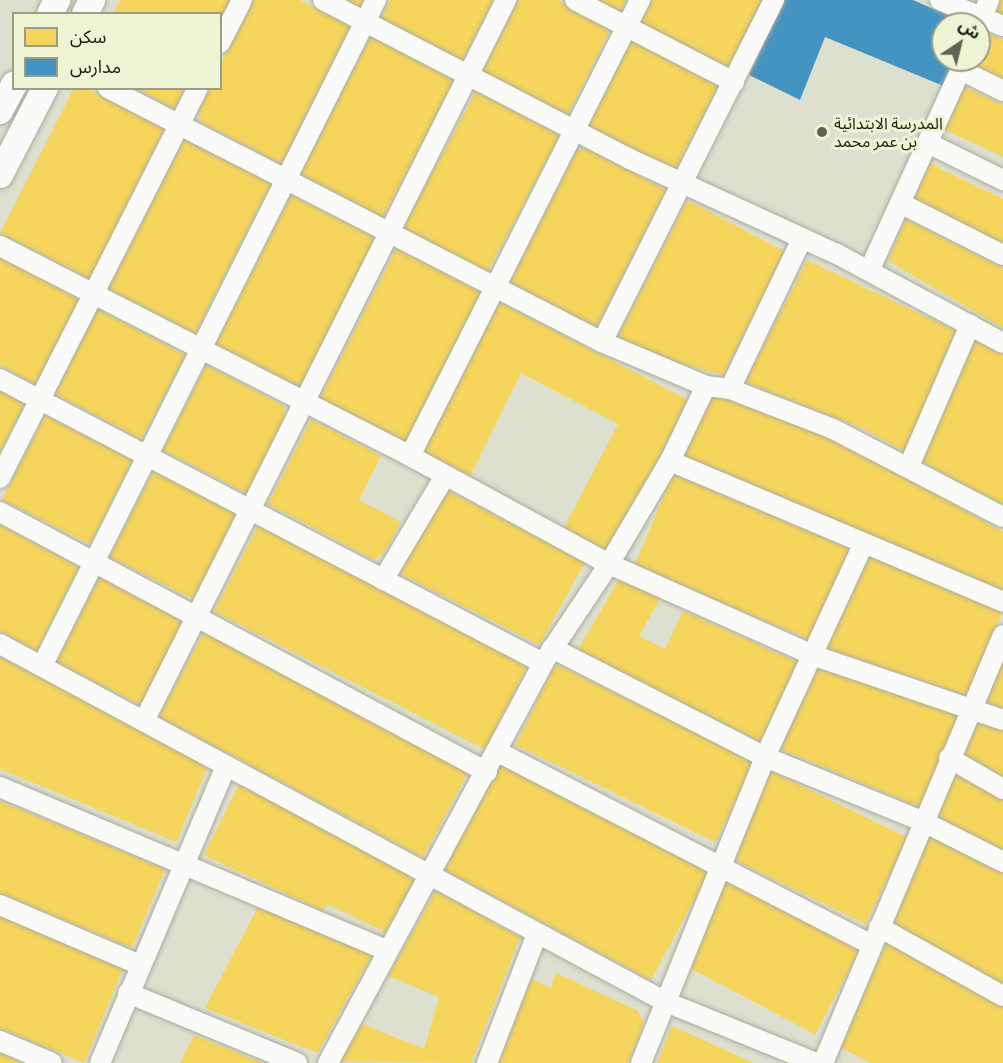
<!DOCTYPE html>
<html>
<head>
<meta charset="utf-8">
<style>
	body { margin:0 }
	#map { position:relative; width:1003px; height:1063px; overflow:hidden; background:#dde0ce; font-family:"Titillium Web","Noto Sans Arabic",sans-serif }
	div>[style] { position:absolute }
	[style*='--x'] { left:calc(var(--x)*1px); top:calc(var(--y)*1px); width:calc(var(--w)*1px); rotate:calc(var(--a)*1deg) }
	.homes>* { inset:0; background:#f6d55c; transform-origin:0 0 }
	.schools>* { inset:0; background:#4393c3 }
	.roads { filter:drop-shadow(0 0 2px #a9ab9e) drop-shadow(0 0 2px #a9ab9e) }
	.minor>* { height:20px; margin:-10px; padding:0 10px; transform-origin:10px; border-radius:10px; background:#fafaf8 }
	.tertiary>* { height:26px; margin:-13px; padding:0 13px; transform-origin:13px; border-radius:13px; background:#fafaf8 }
	.dots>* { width:16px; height:16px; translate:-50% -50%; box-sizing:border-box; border:3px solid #eff4d4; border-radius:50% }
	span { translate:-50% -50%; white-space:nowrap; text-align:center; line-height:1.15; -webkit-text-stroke:6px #eff4d4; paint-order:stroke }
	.poi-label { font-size:16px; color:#1d1e12 }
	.left { translate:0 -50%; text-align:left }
	.legend { position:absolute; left:12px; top:12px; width:210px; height:78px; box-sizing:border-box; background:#eff4d4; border:2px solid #9b9e86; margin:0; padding:8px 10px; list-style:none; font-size:18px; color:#1d1e12 }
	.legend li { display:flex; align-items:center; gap:12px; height:30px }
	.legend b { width:30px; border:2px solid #9b9e86 }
	.north { position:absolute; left:931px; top:12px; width:60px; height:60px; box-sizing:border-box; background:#eff4d4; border:2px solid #9b9e86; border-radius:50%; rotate:35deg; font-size:16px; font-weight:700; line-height:24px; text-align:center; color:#1d1e12 }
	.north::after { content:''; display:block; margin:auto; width:21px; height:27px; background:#606254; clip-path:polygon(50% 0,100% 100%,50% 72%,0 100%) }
</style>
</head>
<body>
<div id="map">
	<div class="homes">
		<i style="clip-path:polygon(120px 0,231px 0,220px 20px,220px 14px,113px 14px)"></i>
		<i style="clip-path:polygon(253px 0,300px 0,350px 26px,281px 164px,199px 121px,199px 109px,209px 88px,220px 88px,220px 65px)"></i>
		<i style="clip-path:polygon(343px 0,364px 0,360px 9px)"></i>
		<i style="clip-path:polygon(390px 0,493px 0,462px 61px,380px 19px)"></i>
		<i style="clip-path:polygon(519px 0,557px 0,611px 28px,567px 116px,482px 72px)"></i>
		<i style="clip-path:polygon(593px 0,626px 0,619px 14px)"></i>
		<i style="clip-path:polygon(652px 0,762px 0,727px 70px,639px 24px)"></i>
		<i style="clip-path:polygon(997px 0,1003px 0,1003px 15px,992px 10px)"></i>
		<i style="clip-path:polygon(983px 31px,1003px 40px,1003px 79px,970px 63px,979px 60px)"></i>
		<i style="left:371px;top:36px;width:95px;height:155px;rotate:28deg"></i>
		<i style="left:632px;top:39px;width:98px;height:98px;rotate:27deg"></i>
		<i style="clip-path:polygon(961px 85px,1003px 105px,1003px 157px,943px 129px)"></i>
		<i style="clip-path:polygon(74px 88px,86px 88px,164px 129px,90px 279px,0 233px)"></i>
		<i style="clip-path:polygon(136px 88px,185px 88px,174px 109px)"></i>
		<i style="left:476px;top:91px;width:95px;height:155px;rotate:28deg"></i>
		<i style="left:184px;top:139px;width:98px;height:168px;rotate:27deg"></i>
		<i style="clip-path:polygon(577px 149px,589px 149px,666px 190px,596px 327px,509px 282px)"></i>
		<i style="clip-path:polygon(929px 163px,1003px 199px,1003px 252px,910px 209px)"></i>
		<i style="left:291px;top:195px;width:96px;height:167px;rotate:27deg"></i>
		<i style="clip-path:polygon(687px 200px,786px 252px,723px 375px,677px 363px,617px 338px)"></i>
		<i style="clip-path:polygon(906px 219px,1003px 268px,1003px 328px,888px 261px)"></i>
		<i style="left:396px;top:249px;width:96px;height:168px;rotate:27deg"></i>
		<i style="clip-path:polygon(0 258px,79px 299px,35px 384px,0 365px)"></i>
		<i style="clip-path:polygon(807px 260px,960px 333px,907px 453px,862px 428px,745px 382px)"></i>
		<i style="clip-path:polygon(499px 302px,688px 400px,610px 553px,564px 528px,618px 424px,521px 373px,470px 476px,423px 452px)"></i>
		<i style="left:98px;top:309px;width:99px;height:95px;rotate:28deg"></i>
		<i style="clip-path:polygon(972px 338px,1003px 355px,1003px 506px,919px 460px)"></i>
		<i style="clip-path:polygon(206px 365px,284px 406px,285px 420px,248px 494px,163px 450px)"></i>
		<i style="clip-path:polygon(0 391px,25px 404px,0 452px)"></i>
		<i style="clip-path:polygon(713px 394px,850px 446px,1003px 532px,1003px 594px,680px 459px)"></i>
		<i style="left:45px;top:415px;width:99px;height:95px;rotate:27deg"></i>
		<i style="clip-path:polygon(311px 419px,381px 456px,359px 500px,401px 522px,384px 552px,374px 560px,268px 504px)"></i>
		<i style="left:153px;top:471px;width:94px;height:96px;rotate:27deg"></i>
		<i style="left:673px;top:474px;width:195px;height:99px;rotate:23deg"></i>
		<i style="clip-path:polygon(450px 492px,585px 562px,539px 645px,399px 573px,442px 495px)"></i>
		<i style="clip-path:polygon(0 525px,79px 567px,37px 651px,0 631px)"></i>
		<i style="left:258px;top:525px;width:304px;height:97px;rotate:27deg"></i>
		<i style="clip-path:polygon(868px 555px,1003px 611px,967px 695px,823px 648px)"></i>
		<i style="left:99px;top:577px;width:96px;height:95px;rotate:27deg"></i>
		<i style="clip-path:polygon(620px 577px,660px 599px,639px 636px,665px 649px,683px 611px,799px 663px,763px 743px,577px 652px)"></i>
		<i style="left:204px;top:632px;width:299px;height:96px;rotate:28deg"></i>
		<i style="clip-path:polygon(1003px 648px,1003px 709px,984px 700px)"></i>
		<i style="clip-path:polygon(0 657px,208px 766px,176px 842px,0 769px)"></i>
		<i style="left:555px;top:664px;width:222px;height:90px;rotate:26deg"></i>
		<i style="clip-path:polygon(815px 667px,960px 712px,920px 807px,778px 748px)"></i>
		<i style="clip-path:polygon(977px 716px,1003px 728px,1003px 779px,959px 754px)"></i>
		<i style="left:501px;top:762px;width:235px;height:122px;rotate:28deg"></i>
		<i style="clip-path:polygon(954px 770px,1003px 799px,1003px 852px,936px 817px)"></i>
		<i style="left:771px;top:771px;width:152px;height:96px;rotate:26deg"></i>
		<i style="clip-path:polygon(240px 782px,415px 879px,385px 932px,327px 904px,323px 911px,204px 855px)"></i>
		<i style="clip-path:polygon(0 801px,165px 869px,132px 948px,0 893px)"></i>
		<i style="clip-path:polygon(929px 833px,1003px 872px,1003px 988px,893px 925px)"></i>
		<i style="left:727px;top:880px;width:150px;height:95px;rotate:28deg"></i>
		<i style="clip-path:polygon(436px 890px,520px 937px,471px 1063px,340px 1062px,362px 1024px,424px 1049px,439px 997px,388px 976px)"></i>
		<i style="clip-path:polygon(258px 907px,372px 955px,317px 1053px,205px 1008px)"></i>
		<i style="clip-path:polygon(0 915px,124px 966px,84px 1063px,0 1028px)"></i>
		<i style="clip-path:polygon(888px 938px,942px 966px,1003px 1006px,1003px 1063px,871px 1063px,840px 1047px)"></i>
		<i style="clip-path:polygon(556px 973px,638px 1011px,644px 1024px,628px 1063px,499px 1063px,531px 979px,551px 988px)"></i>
		<i style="clip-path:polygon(672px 1026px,714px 1045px,753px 1063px,657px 1063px)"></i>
		<i style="clip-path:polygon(194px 1035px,231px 1050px,263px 1063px,180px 1063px)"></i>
		<i style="clip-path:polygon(0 1053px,24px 1063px,0 1063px)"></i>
	</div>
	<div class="schools">
		<i style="clip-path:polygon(784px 0,913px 0,967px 24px,943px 24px,943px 60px,957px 60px,946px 87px,825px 37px,800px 100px,749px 75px)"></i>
	</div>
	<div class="roads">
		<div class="minor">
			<i style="--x:323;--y:0;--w:346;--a:27.4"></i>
			<i style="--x:630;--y:159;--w:228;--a:24.7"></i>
			<i style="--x:837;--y:254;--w:188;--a:28.2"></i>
			<i style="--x:575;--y:0;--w:179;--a:27.3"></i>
			<i style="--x:940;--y:0;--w:68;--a:22.4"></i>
			<i style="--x:979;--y:26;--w:28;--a:-69"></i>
			<i style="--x:220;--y:43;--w:48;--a:-62.9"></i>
			<i style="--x:961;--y:70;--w:47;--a:26.6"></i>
			<i style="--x:108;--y:88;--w:555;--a:27.21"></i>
			<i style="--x:602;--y:342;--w:113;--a:22.9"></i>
			<i style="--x:706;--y:386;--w:24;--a:7"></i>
			<i style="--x:730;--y:389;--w:110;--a:21.2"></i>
			<i style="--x:833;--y:429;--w:191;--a:27.4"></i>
			<i style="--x:928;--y:143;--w:84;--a:26.3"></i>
			<i style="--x:900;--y:203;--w:115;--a:26.8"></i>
			<i style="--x:0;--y:246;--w:461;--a:27.1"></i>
			<i style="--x:410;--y:456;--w:226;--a:28.5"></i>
			<i style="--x:609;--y:564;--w:222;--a:24.1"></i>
			<i style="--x:812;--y:655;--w:202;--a:18.8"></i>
			<i style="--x:869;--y:271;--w:232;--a:-65.5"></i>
			<i style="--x:602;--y:342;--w:383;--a:-63.3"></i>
			<i style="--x:0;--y:379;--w:613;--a:27.61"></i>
			<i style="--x:730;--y:389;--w:166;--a:-64.4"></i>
			<i style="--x:410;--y:456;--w:511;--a:-63.23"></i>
			<i style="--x:670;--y:461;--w:362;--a:22.9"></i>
			<i style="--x:909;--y:466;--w:154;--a:-66.6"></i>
			<i style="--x:0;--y:478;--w:437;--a:-63.1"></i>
			<i style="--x:0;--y:512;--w:552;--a:28.1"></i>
			<i style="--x:383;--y:580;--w:121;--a:-59.2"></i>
			<i style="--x:0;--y:644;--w:756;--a:28.26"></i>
			<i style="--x:666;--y:1002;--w:162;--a:22.1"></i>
			<i style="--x:552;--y:648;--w:239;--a:27.1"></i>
			<i style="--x:765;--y:757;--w:170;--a:22.2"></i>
			<i style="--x:922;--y:821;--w:91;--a:26.8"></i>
			<i style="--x:42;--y:666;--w:745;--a:-63.37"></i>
			<i style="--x:144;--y:721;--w:807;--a:-63.34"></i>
			<i style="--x:498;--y:752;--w:421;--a:27.3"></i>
			<i style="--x:949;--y:758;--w:62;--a:29.9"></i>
			<i style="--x:0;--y:787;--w:421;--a:22.9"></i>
			<i style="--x:0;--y:905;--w:152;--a:23.2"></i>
			<i style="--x:879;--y:927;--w:142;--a:29.1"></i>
			<i style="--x:128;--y:993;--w:183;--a:22.5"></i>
			<i style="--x:0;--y:1041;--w:56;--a:22.9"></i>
			<i style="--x:100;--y:1063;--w:323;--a:-67"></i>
			<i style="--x:328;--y:1063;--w:454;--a:-61.7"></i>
			<i style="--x:543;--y:663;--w:119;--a:-56.3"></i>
			<i style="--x:609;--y:564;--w:120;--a:-59.4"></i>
			<i style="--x:670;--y:461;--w:83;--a:-64.4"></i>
			<i style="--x:487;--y:1063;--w:138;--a:-68.8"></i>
			<i style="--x:641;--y:1063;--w:330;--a:-67.9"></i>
			<i style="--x:765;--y:757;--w:234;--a:-65.2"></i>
			<i style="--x:823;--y:1063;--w:464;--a:-67.2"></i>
		</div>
		<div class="tertiary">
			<i style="--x:50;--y:14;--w:16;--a:-63"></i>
			<i style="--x:85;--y:14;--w:16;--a:-63"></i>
			<i style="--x:0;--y:111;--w:30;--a:-62"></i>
			<i style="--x:0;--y:175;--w:98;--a:-62.7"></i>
		</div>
	</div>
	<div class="dots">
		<i style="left:822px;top:132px;background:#606254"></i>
	</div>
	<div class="poi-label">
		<span class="left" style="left:834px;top:132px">المدرسة الابتدائية<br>بن عمر محمد</span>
	</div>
	<ul class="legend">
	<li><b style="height:16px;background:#f6d55c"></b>سكن</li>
	<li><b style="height:16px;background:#4393c3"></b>مدارس</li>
	</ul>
	<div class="north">ش</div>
</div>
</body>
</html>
